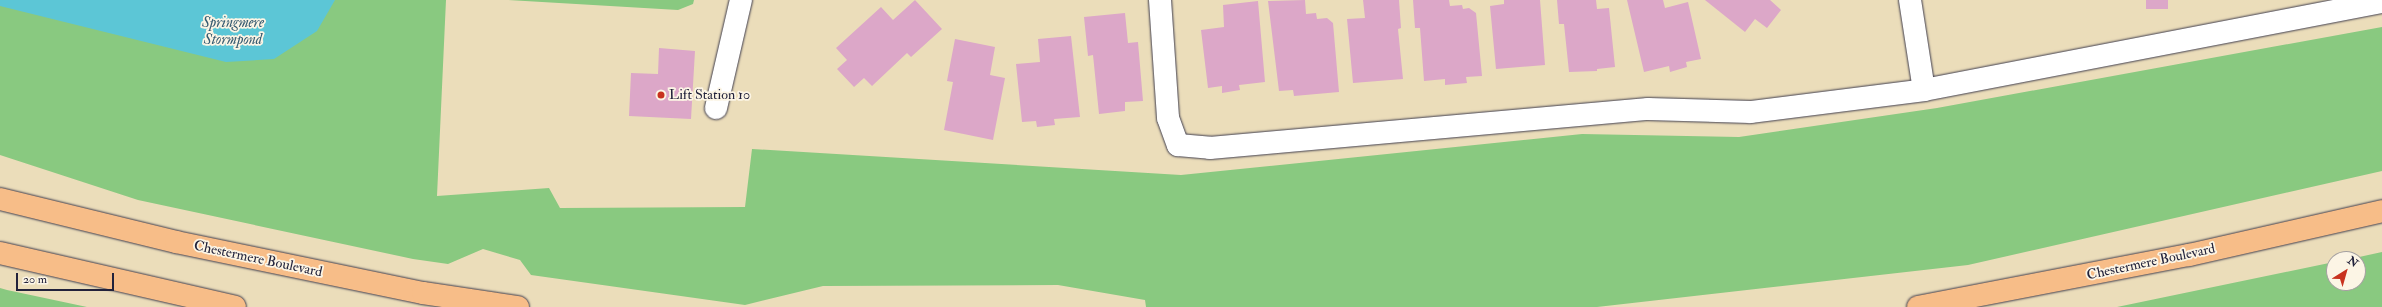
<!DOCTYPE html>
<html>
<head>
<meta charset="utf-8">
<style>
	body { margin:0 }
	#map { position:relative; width:2382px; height:307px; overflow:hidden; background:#ebddba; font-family:"IM FELL Double Pica",serif }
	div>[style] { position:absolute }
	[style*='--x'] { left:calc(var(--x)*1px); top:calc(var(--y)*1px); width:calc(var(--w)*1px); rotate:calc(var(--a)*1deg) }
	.green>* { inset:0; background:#89c980 }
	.water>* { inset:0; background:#5cc6d6 }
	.building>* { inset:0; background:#dca7c8; transform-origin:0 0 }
	.roads { filter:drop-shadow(0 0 1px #403e4e) drop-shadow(0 0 1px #403e4e) }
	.minor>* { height:22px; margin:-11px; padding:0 11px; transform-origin:11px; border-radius:11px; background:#fff }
	.major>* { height:22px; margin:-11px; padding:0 11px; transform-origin:11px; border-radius:11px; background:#f7bd88 }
	.dots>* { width:11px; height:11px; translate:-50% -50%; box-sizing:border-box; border:2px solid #fcf5e5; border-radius:50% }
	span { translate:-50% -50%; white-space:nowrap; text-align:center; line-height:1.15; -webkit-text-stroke:3.5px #fcf5e5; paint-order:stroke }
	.poi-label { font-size:14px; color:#22223b }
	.left { translate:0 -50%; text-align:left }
	.street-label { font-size:14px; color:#22223b }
	.water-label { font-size:15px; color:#365b71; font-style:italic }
	.north { position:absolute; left:2326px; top:251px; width:40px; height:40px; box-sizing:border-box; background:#fcf5e5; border:1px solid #a5a1a1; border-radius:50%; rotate:37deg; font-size:11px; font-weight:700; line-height:16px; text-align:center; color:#22223b }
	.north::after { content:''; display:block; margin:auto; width:14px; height:18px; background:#c8321e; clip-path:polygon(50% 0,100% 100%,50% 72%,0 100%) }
	.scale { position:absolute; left:16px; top:273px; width:98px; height:18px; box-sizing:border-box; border:2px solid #22223b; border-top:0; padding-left:5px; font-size:12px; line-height:14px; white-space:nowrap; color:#22223b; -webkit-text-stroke:3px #fcf5e5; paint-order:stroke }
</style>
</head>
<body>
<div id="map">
	<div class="green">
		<i style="clip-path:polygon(0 0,446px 0,437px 196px,549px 188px,560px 208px,745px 207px,752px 149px,1181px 175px,1582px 134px,1739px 137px,1937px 108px,2382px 27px,2382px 171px,1968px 265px,1597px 307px,1146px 307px,1145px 300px,1058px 285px,823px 286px,745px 305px,531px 275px,520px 260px,483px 249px,448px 264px,413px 259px,138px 200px,0 155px)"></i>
		<i style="clip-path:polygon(508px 0,694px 0,693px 4px,678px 10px)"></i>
		<i style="clip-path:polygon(2382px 252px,2382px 307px,2117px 307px,2334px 262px,2334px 283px,2358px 283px,2358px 259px,2350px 259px)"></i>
		<i style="clip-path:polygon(0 288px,7px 290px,87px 307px,0 307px)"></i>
	</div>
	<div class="water">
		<i style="clip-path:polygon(0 0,335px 0,317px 31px,274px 59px,226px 62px,0 6px)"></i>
	</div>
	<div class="building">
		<i style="clip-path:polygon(915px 0,942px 29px,911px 57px,907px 53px,872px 86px,864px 78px,854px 87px,837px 69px,847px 60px,836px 48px,881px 7px,893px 20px)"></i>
		<i style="clip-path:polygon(1305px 0,1306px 14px,1316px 13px,1317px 19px,1327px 18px,1333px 23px,1339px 92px,1294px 96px,1293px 90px,1279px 91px,1268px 1px)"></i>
		<i style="clip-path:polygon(1363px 0,1399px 0,1401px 28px,1398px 29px,1403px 79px,1353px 83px,1347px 19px,1365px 18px)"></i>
		<i style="clip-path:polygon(1413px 0,1449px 0,1450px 6px,1462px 5px,1463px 9px,1469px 8px,1476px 13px,1482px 76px,1466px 77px,1467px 83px,1445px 85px,1445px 79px,1424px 81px,1420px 28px,1415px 28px)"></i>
		<i style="clip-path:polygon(1504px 0,1540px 0,1545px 65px,1496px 69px,1490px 6px,1504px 4px)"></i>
		<i style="clip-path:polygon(1557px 0,1596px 0,1597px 9px,1609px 8px,1615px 67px,1597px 69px,1597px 71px,1569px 72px,1564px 24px,1559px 24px)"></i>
		<i style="clip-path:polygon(1627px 0,1663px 0,1665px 8px,1688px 2px,1701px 59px,1686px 62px,1687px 67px,1670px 72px,1669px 66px,1644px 72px)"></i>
		<i style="clip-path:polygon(1705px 0,1770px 0,1781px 10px,1767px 28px,1755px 19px,1745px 32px)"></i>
		<i style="left:2146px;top:0;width:22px;height:9px"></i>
		<i style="clip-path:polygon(1258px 1px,1265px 82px,1239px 85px,1240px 90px,1222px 93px,1222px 86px,1208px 88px,1201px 30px,1224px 27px,1223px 5px)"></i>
		<i style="clip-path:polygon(1125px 13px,1128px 43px,1138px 42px,1143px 101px,1125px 102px,1125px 111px,1099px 114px,1093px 55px,1088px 56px,1084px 17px)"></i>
		<i style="clip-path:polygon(1071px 36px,1080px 117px,1054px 119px,1055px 125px,1037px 127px,1036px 121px,1022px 122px,1016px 64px,1040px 62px,1038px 39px)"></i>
		<i style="clip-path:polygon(955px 39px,995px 47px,990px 75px,1005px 78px,993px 140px,944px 130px,953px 82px,947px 81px)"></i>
		<i style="clip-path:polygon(659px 48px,695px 51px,691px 119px,629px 116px,631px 73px,658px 74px)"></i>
	</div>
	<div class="roads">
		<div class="minor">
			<i style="--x:1160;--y:0;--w:118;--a:86.1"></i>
			<i style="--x:1168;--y:118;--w:29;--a:70"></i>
			<i style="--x:1178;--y:145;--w:32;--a:5"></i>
			<i style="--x:1210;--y:148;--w:440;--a:-5.1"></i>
			<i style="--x:1648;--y:109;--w:103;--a:1.7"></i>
			<i style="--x:1751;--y:112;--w:174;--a:-7.2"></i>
			<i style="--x:1924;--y:90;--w:466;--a:-10.9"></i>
			<i style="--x:1910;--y:0;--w:91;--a:81.2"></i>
			<i style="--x:716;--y:108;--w:111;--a:-77"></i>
		</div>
		<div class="major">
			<i style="--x:0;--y:199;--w:181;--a:13.7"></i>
			<i style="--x:176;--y:242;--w:252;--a:11.7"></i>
			<i style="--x:423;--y:293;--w:96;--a:8.4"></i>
			<i style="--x:0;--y:253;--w:241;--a:12.9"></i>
			<i style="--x:1918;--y:307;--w:276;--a:-10.9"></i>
			<i style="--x:2189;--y:255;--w:198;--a:-12.8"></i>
		</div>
	</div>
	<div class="dots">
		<i style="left:661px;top:95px;background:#c8321e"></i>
	</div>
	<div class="poi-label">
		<span class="left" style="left:669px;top:95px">Lift Station 10</span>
	</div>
	<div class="street-label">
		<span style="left:258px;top:259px;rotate:12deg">Chestermere Boulevard</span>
		<span style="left:2151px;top:262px;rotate:-12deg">Chestermere Boulevard</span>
	</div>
	<div class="water-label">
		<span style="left:233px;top:31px">Springmere<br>Stormpond</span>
	</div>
	<div class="north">N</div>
	<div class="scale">20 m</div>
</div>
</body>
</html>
